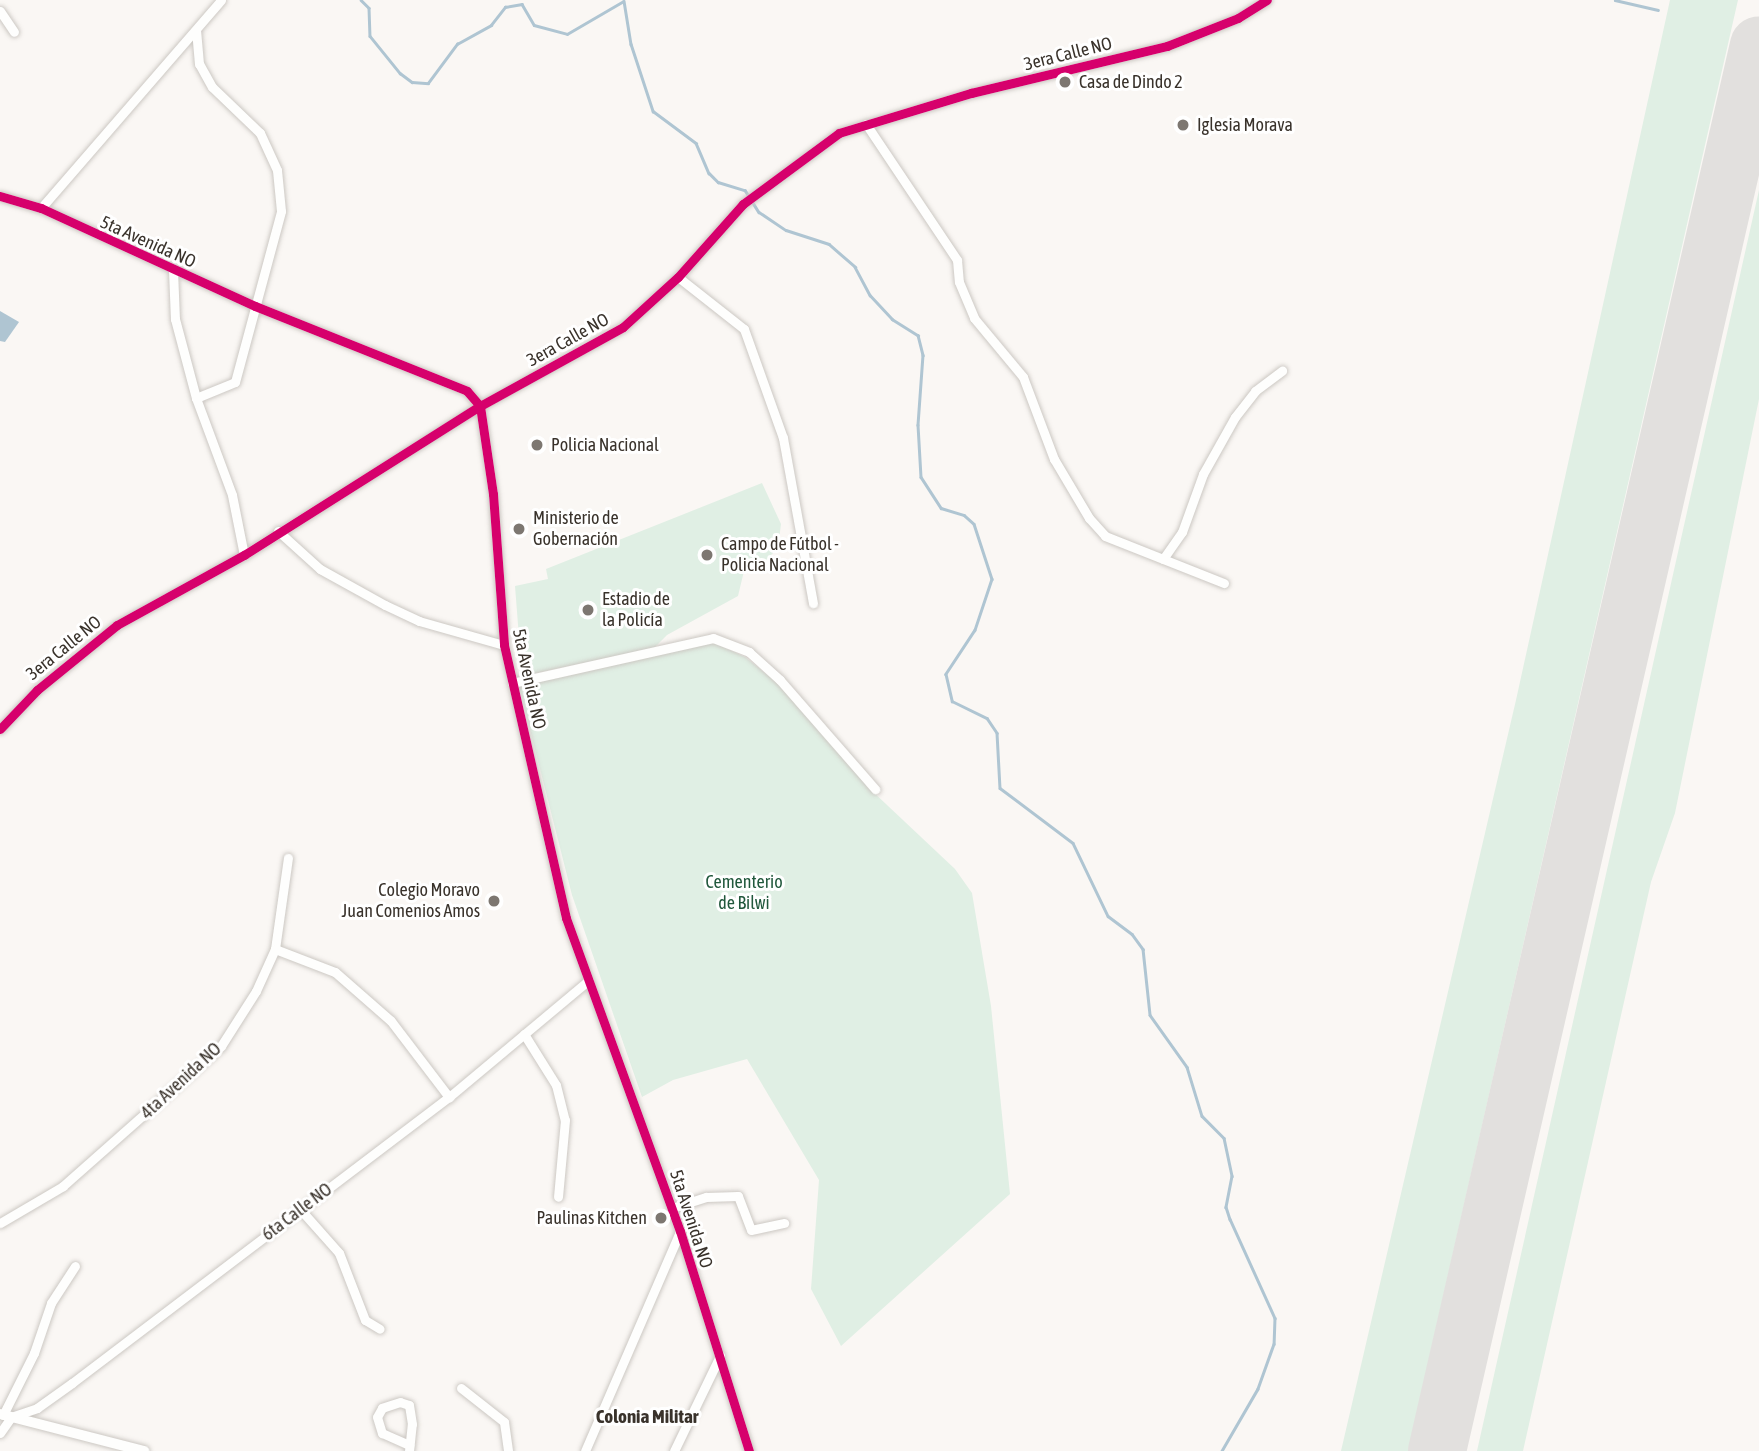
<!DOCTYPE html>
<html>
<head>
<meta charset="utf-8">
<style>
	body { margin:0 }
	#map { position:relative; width:1759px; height:1451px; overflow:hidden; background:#faf7f4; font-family:"Asap Condensed",sans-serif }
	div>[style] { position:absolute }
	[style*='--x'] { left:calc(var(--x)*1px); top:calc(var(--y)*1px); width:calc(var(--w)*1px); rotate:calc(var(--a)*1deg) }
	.green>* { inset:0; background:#e0efe4 }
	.water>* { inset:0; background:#afc5d2 }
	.stream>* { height:2.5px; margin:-1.25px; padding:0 1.25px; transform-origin:1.25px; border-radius:1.25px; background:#afc5d2 }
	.runway>* { height:58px; margin:-29px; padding:0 29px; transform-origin:29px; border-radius:29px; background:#e2e0de }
	.roads { filter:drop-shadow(0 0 2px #ccc8c3) drop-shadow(0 0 2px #ccc8c3) }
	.minor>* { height:9px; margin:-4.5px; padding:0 4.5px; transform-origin:4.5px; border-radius:4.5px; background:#fefefd }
	.tertiary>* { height:10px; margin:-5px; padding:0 5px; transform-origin:5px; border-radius:5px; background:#fefefd }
	.cycleway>* { height:9px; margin:-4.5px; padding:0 4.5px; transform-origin:4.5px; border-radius:4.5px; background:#d6006c }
	.dots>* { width:19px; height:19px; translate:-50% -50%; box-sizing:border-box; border:4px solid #fff; border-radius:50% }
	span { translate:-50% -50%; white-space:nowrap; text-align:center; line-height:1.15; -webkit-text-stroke:6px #fff; paint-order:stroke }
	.street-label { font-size:18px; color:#39322b }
	.poi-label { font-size:18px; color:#39322b }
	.left { translate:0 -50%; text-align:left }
	.right { translate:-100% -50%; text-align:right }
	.park-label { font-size:18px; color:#21583c }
	.neighbourhood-label { font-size:19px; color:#39322b; font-weight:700 }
</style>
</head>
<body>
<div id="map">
	<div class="green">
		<i style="clip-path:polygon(1670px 0,1738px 0,1408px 1451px,1341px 1451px,1516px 700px)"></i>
		<i style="clip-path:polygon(1759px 190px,1759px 399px,1675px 813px,1651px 882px,1523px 1451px,1477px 1451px)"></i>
		<i style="clip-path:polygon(762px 483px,781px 524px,778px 548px,765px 561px,744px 571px,738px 596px,667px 635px,654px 648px,522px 676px,515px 586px,548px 579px,546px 569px)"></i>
		<i style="clip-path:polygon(712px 642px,745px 657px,776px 682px,870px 789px,955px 869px,972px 893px,991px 1006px,1010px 1194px,841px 1346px,811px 1289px,819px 1180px,747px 1059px,673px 1080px,642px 1097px,572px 895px,519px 686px)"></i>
	</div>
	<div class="water">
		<i style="clip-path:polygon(0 311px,19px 322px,5px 342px,0 341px)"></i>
	</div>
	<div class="stream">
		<i style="--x:361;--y:0;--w:11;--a:45"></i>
		<i style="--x:369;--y:8;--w:28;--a:88"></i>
		<i style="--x:370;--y:36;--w:48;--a:51"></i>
		<i style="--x:400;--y:73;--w:15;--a:37"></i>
		<i style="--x:412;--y:82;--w:16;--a:4"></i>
		<i style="--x:428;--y:83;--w:49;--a:-53.4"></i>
		<i style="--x:457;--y:44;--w:39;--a:-29"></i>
		<i style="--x:491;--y:25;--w:23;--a:-52"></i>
		<i style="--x:505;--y:7;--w:17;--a:-10"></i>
		<i style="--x:522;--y:4;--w:24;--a:60"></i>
		<i style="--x:534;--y:25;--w:34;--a:15"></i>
		<i style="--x:567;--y:34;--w:64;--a:-30.2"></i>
		<i style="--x:1615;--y:0;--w:44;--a:13.1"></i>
		<i style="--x:624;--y:1;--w:44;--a:80.8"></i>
		<i style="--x:631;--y:44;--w:71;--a:71.8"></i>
		<i style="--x:653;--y:111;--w:54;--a:36.7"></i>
		<i style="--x:696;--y:143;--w:33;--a:67"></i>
		<i style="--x:709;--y:173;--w:13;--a:45"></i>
		<i style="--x:718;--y:182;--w:28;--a:17"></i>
		<i style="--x:745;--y:190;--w:26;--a:58"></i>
		<i style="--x:759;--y:212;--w:32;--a:34"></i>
		<i style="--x:786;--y:230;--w:45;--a:18"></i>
		<i style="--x:829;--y:244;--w:35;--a:41"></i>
		<i style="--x:855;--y:267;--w:32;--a:62"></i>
		<i style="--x:870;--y:295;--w:33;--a:47"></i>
		<i style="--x:892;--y:319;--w:31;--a:32"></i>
		<i style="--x:918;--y:335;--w:21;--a:76"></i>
		<i style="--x:923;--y:355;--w:70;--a:94.1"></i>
		<i style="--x:918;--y:425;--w:52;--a:86.7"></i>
		<i style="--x:921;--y:477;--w:37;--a:57"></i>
		<i style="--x:941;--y:508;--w:24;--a:17"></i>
		<i style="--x:964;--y:515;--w:13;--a:42"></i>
		<i style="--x:974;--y:524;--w:58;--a:71.9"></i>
		<i style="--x:992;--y:579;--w:54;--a:108.4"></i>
		<i style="--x:975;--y:630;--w:53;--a:123.4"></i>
		<i style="--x:946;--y:674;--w:28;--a:77"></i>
		<i style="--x:952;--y:701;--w:39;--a:26"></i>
		<i style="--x:987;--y:718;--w:18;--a:56"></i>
		<i style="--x:997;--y:733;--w:55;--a:86.9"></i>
		<i style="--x:1000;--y:788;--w:91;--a:37"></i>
		<i style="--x:1073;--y:843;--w:81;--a:64.4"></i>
		<i style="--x:1108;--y:916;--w:30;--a:37"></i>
		<i style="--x:1132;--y:934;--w:19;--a:54"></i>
		<i style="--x:1143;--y:949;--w:66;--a:83.9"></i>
		<i style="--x:1150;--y:1015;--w:64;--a:54.6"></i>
		<i style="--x:1187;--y:1067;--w:51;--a:73"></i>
		<i style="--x:1202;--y:1116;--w:31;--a:45"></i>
		<i style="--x:1224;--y:1138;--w:39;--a:78"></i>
		<i style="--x:1232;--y:1176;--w:32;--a:101"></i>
		<i style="--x:1226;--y:1207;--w:13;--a:72"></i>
		<i style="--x:1230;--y:1219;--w:109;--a:65.6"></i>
		<i style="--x:1275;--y:1318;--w:26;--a:92"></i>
		<i style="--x:1274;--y:1344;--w:48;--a:109.6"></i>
		<i style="--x:1258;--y:1389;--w:72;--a:120.1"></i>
	</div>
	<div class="runway">
		<i style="--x:1437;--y:1451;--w:1442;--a:-77.1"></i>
	</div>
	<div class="roads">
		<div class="minor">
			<i style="--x:0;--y:11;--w:25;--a:56"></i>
			<i style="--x:866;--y:124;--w:164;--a:56.2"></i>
			<i style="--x:957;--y:260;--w:22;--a:85"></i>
			<i style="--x:959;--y:282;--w:39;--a:67"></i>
			<i style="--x:974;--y:318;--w:77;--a:50.3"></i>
			<i style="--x:1023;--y:377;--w:88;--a:69.3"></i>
			<i style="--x:1054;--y:459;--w:69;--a:59.3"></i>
			<i style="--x:1089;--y:518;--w:24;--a:48"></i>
			<i style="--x:1105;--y:536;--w:128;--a:21.6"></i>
			<i style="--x:0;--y:196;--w:43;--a:16.3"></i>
			<i style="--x:41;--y:208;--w:235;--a:24.6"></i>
			<i style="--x:255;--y:306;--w:228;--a:21.8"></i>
			<i style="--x:467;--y:391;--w:20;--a:49"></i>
			<i style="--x:480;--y:406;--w:89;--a:81.6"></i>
			<i style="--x:493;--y:494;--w:151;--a:85.8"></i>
			<i style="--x:504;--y:645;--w:280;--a:77.2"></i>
			<i style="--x:566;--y:918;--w:333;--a:70"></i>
			<i style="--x:680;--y:1231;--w:231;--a:72.6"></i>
			<i style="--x:41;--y:208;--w:275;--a:-49.1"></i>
			<i style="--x:173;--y:270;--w:49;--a:87.7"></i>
			<i style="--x:175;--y:319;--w:82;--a:75.1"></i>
			<i style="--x:196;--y:398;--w:103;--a:69.6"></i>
			<i style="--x:232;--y:495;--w:61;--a:78.7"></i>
			<i style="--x:678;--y:277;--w:84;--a:38.2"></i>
			<i style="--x:744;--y:329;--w:116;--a:70.3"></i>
			<i style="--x:783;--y:438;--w:168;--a:79.7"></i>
			<i style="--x:196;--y:398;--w:42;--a:-22.3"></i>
			<i style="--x:235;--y:382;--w:177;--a:-74.9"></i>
			<i style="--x:281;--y:211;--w:41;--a:-95.6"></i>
			<i style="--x:277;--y:170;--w:41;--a:-114.7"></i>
			<i style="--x:260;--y:133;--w:66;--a:-136.2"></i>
			<i style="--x:212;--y:87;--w:26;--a:-119"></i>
			<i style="--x:199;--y:64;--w:33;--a:-95"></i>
			<i style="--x:278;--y:531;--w:57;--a:42.1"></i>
			<i style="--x:320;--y:569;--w:74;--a:29"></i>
			<i style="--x:385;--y:605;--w:38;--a:25"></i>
			<i style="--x:419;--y:621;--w:88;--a:15.8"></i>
			<i style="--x:1163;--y:559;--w:33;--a:-55"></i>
			<i style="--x:1182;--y:532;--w:62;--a:-70.1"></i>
			<i style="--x:1203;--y:474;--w:65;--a:-60.7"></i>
			<i style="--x:1235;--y:417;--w:33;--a:-52"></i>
			<i style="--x:1255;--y:391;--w:34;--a:-37"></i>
			<i style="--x:512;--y:683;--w:206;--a:-12.6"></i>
			<i style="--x:713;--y:638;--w:39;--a:21"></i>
			<i style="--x:749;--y:652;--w:42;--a:42.1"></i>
			<i style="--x:780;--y:680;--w:145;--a:48.9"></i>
			<i style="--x:0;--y:729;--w:54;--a:-46.5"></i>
			<i style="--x:37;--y:690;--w:103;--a:-39.1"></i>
			<i style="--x:117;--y:625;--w:145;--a:-28.9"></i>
			<i style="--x:244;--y:555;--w:279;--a:-32.3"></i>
			<i style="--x:480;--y:406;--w:163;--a:-28.9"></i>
			<i style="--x:623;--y:327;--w:74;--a:-42.3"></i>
			<i style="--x:678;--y:277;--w:98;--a:-48.3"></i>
			<i style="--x:743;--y:204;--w:119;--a:-36.5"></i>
			<i style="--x:839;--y:133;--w:138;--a:-16.9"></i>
			<i style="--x:971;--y:93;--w:202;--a:-13.5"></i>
			<i style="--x:1167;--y:46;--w:76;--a:-21.5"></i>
			<i style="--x:1238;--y:18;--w:34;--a:-32"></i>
			<i style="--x:275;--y:949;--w:92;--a:-81.9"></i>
			<i style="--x:524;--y:1034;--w:60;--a:57.9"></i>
			<i style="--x:556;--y:1085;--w:36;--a:76"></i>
			<i style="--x:565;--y:1120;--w:77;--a:95.2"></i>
			<i style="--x:672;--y:1208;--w:36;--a:-18"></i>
			<i style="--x:706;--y:1197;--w:32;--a:-2"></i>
			<i style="--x:738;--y:1196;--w:36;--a:69"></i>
			<i style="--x:751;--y:1230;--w:34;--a:-12"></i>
			<i style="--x:300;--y:1209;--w:59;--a:48.4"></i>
			<i style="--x:339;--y:1253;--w:72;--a:68.8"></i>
			<i style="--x:365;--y:1320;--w:17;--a:31"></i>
			<i style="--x:0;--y:1223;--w:73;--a:-30.4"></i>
			<i style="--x:63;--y:1186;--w:211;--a:-41.5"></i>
			<i style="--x:221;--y:1046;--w:65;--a:-57.5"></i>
			<i style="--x:256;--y:991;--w:46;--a:-65.7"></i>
			<i style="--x:275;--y:949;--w:64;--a:21"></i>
			<i style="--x:335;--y:972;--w:74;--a:41.2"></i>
			<i style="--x:391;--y:1021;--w:96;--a:52.7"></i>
			<i style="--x:461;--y:1388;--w:55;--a:38.3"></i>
			<i style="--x:504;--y:1422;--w:29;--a:82"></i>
			<i style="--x:3;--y:1415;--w:69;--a:-63.4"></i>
			<i style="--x:34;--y:1353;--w:53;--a:-71.2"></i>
			<i style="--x:51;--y:1303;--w:44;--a:-57"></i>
			<i style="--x:0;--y:1433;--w:19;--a:-55"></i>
			<i style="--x:11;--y:1417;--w:28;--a:-19"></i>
			<i style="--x:37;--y:1408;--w:43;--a:-35.5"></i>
			<i style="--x:72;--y:1383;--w:473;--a:-37.2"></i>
			<i style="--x:449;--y:1097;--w:182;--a:-39.9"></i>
			<i style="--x:409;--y:1451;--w:27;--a:-84"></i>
			<i style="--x:412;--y:1424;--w:19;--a:-99"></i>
			<i style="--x:409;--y:1405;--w:9;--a:-162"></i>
			<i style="--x:400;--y:1402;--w:19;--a:162"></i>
			<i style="--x:382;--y:1408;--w:10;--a:119"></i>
			<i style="--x:377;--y:1417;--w:17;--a:73"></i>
			<i style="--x:382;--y:1433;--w:30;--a:24"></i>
			<i style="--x:585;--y:1451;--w:240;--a:-66.6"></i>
			<i style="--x:674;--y:1451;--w:106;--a:-64.2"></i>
		</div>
		<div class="tertiary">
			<i style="--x:0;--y:1414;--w:149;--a:14.4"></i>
		</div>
	</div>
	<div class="cycleway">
		<i style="--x:0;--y:196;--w:43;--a:16.3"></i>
		<i style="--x:41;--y:208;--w:235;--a:24.6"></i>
		<i style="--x:255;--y:306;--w:228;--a:21.8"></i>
		<i style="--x:467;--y:391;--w:20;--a:49"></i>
		<i style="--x:480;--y:406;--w:89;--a:81.6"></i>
		<i style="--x:493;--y:494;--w:151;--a:85.8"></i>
		<i style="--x:504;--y:645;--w:280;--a:77.2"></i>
		<i style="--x:566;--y:918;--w:333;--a:70"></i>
		<i style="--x:680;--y:1231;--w:231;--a:72.6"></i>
		<i style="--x:0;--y:729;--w:54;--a:-46.5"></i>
		<i style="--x:37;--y:690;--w:103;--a:-39.1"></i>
		<i style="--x:117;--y:625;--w:145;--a:-28.9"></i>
		<i style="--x:244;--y:555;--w:279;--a:-32.3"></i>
		<i style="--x:480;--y:406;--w:163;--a:-28.9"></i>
		<i style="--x:623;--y:327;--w:74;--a:-42.3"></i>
		<i style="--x:678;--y:277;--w:98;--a:-48.3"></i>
		<i style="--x:743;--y:204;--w:119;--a:-36.5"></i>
		<i style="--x:839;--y:133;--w:138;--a:-16.9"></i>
		<i style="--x:971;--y:93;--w:202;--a:-13.5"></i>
		<i style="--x:1167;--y:46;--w:76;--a:-21.5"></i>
		<i style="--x:1238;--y:18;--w:34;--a:-32"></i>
	</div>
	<div class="dots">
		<i style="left:1065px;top:82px;background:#7d7771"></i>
		<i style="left:1183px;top:125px;background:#7d7771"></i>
		<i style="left:537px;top:445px;background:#7d7771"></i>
		<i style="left:519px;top:529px;background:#7d7771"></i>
		<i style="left:707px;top:555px;background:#7d7771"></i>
		<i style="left:588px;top:610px;background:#7d7771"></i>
		<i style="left:494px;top:901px;background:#7d7771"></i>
		<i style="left:661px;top:1218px;background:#7d7771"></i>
	</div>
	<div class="street-label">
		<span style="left:1068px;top:54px;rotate:-14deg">3era Calle NO</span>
		<span style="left:148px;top:242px;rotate:24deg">5ta Avenida NO</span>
		<span style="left:568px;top:340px;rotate:-29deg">3era Calle NO</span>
		<span style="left:64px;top:648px;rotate:-39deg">3era Calle NO</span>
		<span style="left:529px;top:679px;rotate:78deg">5ta Avenida NO</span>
		<span style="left:181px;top:1081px;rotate:-43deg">4ta Avenida NO</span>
		<span style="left:297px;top:1212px;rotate:-37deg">6ta Calle NO</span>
		<span style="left:691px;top:1219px;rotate:72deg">5ta Avenida NO</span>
	</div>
	<div class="poi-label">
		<span class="left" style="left:1079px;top:82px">Casa de Dindo 2</span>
		<span class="left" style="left:1197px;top:125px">Iglesia Morava</span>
		<span class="left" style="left:551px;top:445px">Policia Nacional</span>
		<span class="left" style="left:533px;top:529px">Ministerio de<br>Gobernación</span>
		<span class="left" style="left:721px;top:555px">Campo de Fútbol -<br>Policia Nacional</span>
		<span class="left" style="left:602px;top:610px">Estadio de<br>la Policía</span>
		<span class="right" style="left:480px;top:901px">Colegio Moravo<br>Juan Comenios Amos</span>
		<span class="right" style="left:647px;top:1218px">Paulinas Kitchen</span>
	</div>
	<div class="park-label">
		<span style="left:744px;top:893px">Cementerio<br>de Bilwi</span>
	</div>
	<div class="neighbourhood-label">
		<span style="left:647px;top:1417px">Colonia Militar</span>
	</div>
</div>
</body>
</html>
